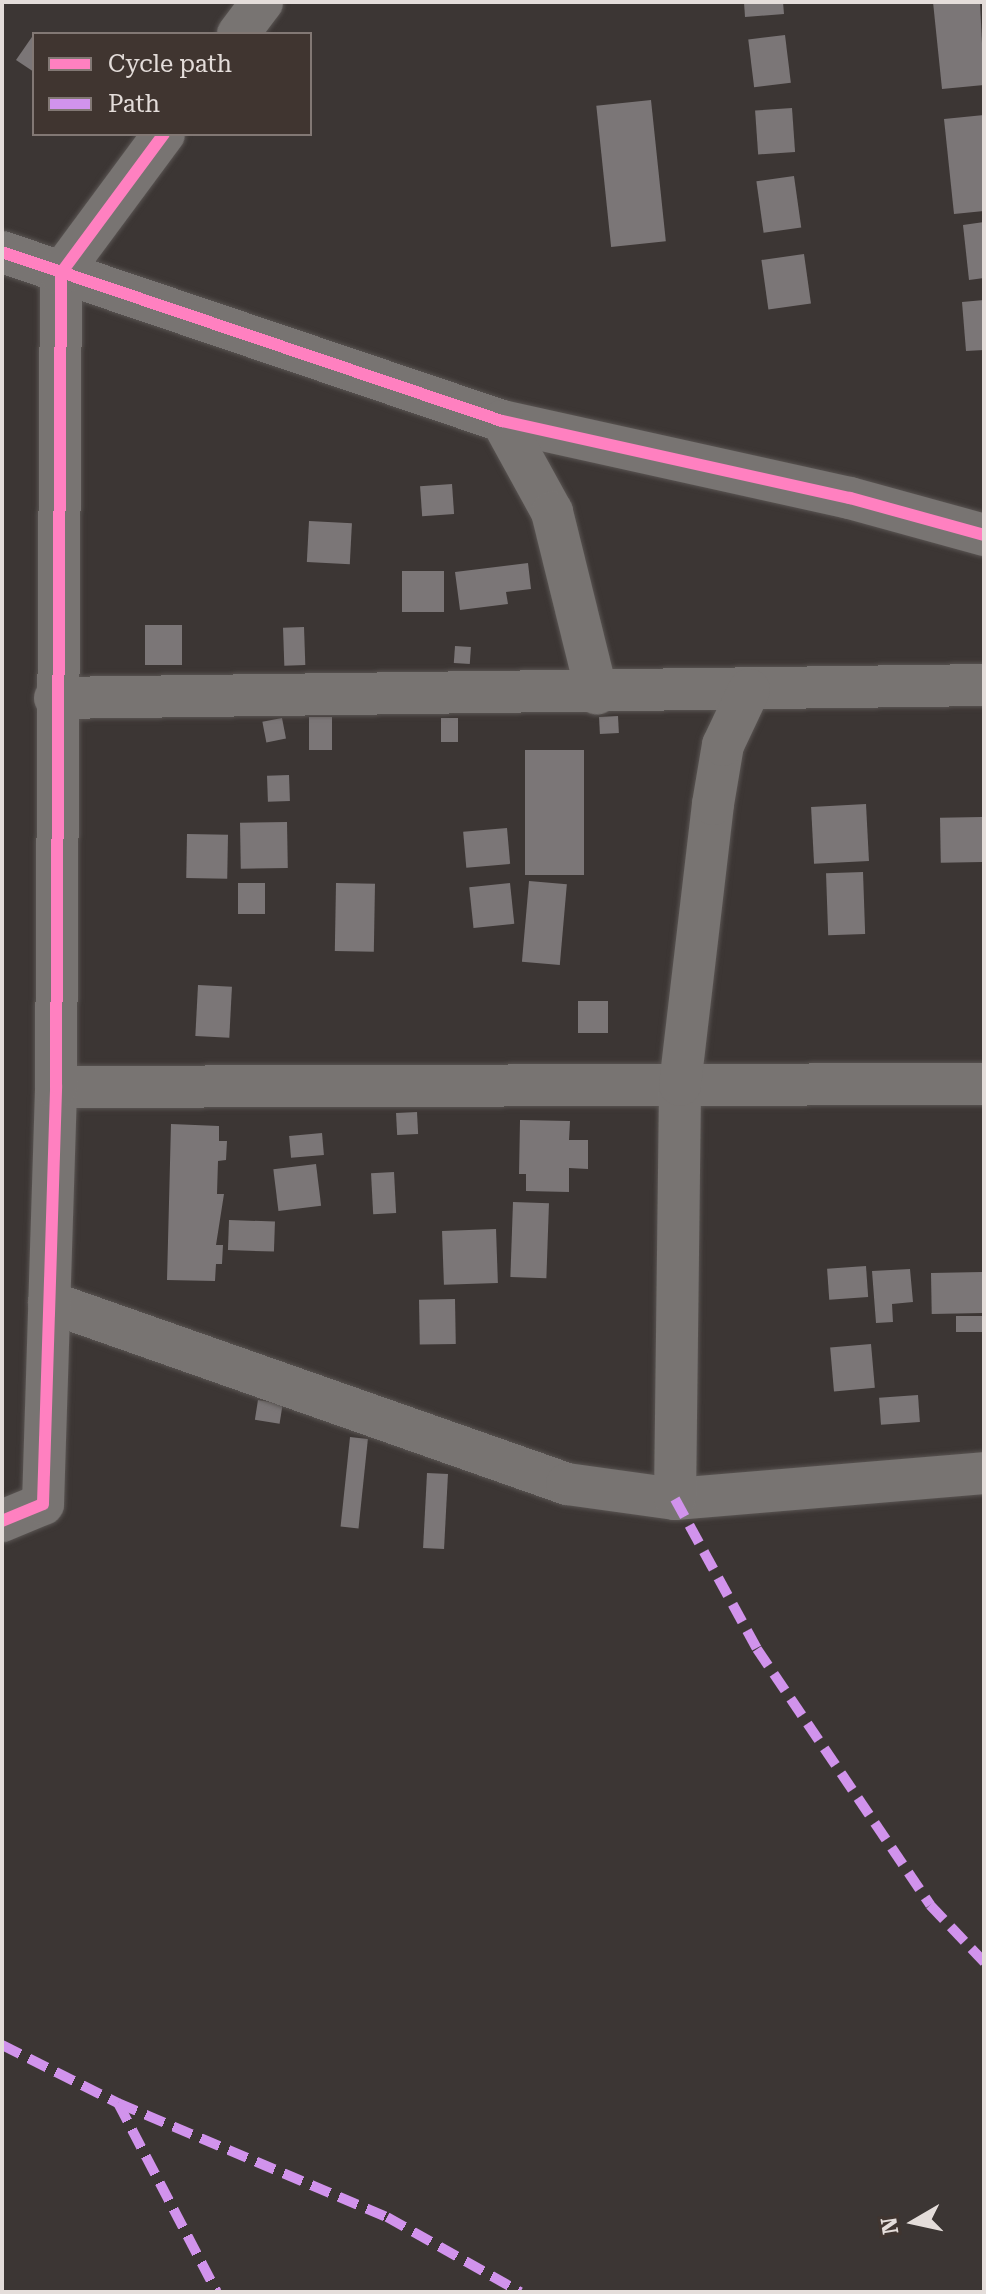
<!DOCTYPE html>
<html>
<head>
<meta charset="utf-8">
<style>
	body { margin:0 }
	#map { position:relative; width:986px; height:2294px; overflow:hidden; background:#3c3634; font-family:"Roboto Serif",serif }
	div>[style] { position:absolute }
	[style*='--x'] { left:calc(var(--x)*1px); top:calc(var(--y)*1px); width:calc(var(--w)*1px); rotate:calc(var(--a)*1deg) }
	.building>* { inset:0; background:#7b7677; transform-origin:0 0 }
	.roads { filter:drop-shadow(0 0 2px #595452) drop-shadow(0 0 2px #595452) }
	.minor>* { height:42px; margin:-21px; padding:0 21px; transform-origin:21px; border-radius:21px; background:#787472 }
	.quiet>* { height:10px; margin-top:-5px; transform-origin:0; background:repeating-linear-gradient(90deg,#d193ec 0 20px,transparent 0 30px) }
	.cycleway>* { height:12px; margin:-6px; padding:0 6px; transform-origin:6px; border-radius:6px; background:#ff80c0 }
	span { translate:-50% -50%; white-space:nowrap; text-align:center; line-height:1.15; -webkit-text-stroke:8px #403530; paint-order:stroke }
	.frame { position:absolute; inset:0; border:4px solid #e4ddda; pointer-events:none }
	.legend { position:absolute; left:32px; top:32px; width:280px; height:104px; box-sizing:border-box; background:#403530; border:2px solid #827874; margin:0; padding:10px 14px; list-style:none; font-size:24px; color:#e4ddda }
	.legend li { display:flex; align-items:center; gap:16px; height:40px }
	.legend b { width:40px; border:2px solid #827874 }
	.north { position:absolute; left:874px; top:2182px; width:80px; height:80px; -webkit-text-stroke:6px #403530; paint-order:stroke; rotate:261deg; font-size:22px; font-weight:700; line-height:32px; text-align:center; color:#e4ddda }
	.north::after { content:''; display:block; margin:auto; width:28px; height:36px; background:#e4ddda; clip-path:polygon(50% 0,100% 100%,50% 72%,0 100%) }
</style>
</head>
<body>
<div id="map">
	<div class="building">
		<i style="clip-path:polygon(744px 2px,783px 2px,784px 14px,745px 17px)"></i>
		<i style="clip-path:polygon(933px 2px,980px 2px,984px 85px,942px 89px)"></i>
		<i style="clip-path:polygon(34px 34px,34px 72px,16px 60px)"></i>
		<i style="left:785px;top:35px;width:48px;height:37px;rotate:83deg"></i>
		<i style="left:651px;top:100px;width:142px;height:55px;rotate:84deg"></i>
		<i style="left:792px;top:108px;width:44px;height:37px;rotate:86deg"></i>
		<i style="clip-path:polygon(984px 115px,984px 211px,954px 214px,944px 119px)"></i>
		<i style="left:794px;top:176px;width:52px;height:38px;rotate:82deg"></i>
		<i style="clip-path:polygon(984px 222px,984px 278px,969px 280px,963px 225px)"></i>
		<i style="left:804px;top:254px;width:50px;height:43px;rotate:82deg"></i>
		<i style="clip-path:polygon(984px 300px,984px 350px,966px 351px,962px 302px)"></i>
		<i style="left:452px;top:484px;width:30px;height:32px;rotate:86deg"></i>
		<i style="left:309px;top:521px;width:43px;height:41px;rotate:3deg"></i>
		<i style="clip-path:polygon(528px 563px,531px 589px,506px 592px,508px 604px,460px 610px,455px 572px)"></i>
		<i style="left:402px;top:571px;width:42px;height:41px"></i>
		<i style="left:145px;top:625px;width:37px;height:40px"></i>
		<i style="left:304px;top:627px;width:38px;height:21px;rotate:88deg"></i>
		<i style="left:455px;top:646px;width:16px;height:17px;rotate:4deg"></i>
		<i style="left:618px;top:716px;width:17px;height:19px;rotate:87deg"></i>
		<i style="left:309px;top:717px;width:23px;height:33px"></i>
		<i style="left:282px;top:718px;width:21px;height:20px;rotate:79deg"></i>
		<i style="left:458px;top:718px;width:24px;height:17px;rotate:90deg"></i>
		<i style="left:525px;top:750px;width:59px;height:125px"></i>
		<i style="left:289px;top:775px;width:26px;height:22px;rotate:88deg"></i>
		<i style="left:866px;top:804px;width:57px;height:55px;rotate:87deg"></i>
		<i style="left:982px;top:817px;width:45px;height:42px;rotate:89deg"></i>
		<i style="left:287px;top:822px;width:46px;height:47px;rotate:89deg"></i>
		<i style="left:507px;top:828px;width:36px;height:44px;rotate:85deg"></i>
		<i style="left:187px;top:834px;width:41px;height:44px;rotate:1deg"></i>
		<i style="left:863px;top:872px;width:62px;height:37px;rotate:88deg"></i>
		<i style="left:529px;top:881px;width:38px;height:81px;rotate:5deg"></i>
		<i style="left:238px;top:883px;width:27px;height:31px"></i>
		<i style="left:336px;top:883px;width:39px;height:68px;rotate:1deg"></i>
		<i style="left:510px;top:883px;width:41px;height:41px;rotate:84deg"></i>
		<i style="left:198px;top:985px;width:34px;height:51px;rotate:3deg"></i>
		<i style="left:578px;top:1001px;width:30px;height:32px"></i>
		<i style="left:417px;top:1112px;width:22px;height:21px;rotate:87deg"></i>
		<i style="clip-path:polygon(520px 1120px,570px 1121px,569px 1140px,588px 1140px,588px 1169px,569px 1168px,569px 1192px,526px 1191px,526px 1174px,519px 1174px)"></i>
		<i style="clip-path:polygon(171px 1124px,219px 1126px,219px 1141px,227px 1141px,226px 1160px,218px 1161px,217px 1194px,224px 1194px,216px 1245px,223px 1245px,222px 1264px,216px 1264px,215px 1281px,167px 1280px)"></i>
		<i style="left:322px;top:1133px;width:22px;height:33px;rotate:85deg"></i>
		<i style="left:316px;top:1164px;width:42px;height:43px;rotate:83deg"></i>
		<i style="left:394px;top:1172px;width:41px;height:23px;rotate:87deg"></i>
		<i style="left:513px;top:1202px;width:36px;height:75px;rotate:2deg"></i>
		<i style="left:229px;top:1220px;width:46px;height:30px;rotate:2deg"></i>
		<i style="left:496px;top:1229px;width:54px;height:54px;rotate:88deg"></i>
		<i style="left:866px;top:1266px;width:31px;height:39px;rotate:86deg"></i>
		<i style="clip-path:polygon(910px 1269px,913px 1302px,892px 1304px,893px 1322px,876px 1323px,872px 1271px)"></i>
		<i style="left:982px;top:1272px;width:41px;height:51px;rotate:89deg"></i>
		<i style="left:455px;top:1299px;width:45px;height:36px;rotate:89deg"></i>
		<i style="left:983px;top:1316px;width:16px;height:27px;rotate:90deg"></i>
		<i style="left:871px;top:1344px;width:44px;height:41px;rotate:85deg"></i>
		<i style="left:918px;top:1395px;width:27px;height:39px;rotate:86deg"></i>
		<i style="left:258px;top:1400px;width:25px;height:20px;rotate:9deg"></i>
		<i style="left:350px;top:1437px;width:18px;height:90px;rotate:6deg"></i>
		<i style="left:427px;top:1473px;width:21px;height:75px;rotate:3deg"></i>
	</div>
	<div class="roads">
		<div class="minor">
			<i style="--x:238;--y:34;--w:40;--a:-53"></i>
			<i style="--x:2;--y:252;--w:528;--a:18.68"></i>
			<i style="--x:502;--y:421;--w:356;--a:12.5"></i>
			<i style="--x:850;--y:498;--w:139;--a:15.4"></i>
			<i style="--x:502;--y:421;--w:104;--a:61.2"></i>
			<i style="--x:552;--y:512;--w:187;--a:76.1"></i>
			<i style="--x:55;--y:698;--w:929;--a:-0.8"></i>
			<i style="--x:56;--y:1087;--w:928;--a:-0.19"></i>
			<i style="--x:49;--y:1302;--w:549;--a:19.36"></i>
			<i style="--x:567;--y:1484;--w:109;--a:7.9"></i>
			<i style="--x:675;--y:1499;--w:310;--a:-4.8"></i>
			<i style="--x:675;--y:1499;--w:414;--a:-89.3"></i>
			<i style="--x:680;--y:1085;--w:283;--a:-83.3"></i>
			<i style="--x:713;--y:804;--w:60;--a:-80.4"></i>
			<i style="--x:723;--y:745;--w:61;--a:-64.7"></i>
			<i style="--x:2;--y:1521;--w:44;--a:-22.5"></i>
			<i style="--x:43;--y:1504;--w:417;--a:-88.2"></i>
			<i style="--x:56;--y:1087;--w:814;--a:-89.65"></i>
			<i style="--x:61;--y:273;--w:173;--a:-53.5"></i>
		</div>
	</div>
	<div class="quiet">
		<i style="--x:675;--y:1499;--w:171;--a:61.3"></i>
		<i style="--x:757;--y:1649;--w:309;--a:55.9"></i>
		<i style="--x:930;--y:1905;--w:79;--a:46.5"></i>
		<i style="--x:2;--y:2045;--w:130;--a:26.6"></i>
		<i style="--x:118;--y:2103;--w:213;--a:62.4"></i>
		<i style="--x:118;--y:2103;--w:292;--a:23"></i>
		<i style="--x:387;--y:2217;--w:153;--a:29.4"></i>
	</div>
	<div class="cycleway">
		<i style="--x:2;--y:252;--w:528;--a:18.68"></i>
		<i style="--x:502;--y:421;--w:356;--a:12.5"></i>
		<i style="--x:850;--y:498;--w:139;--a:15.4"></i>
		<i style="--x:2;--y:1521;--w:44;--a:-22.5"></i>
		<i style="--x:43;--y:1504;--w:417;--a:-88.2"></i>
		<i style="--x:56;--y:1087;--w:814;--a:-89.65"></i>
		<i style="--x:61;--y:273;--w:173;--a:-53.5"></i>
	</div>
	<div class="frame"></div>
	<ul class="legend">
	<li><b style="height:10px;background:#ff80c0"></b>Cycle path</li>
	<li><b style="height:10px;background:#d193ec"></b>Path</li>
	</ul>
	<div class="north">N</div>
</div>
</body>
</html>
